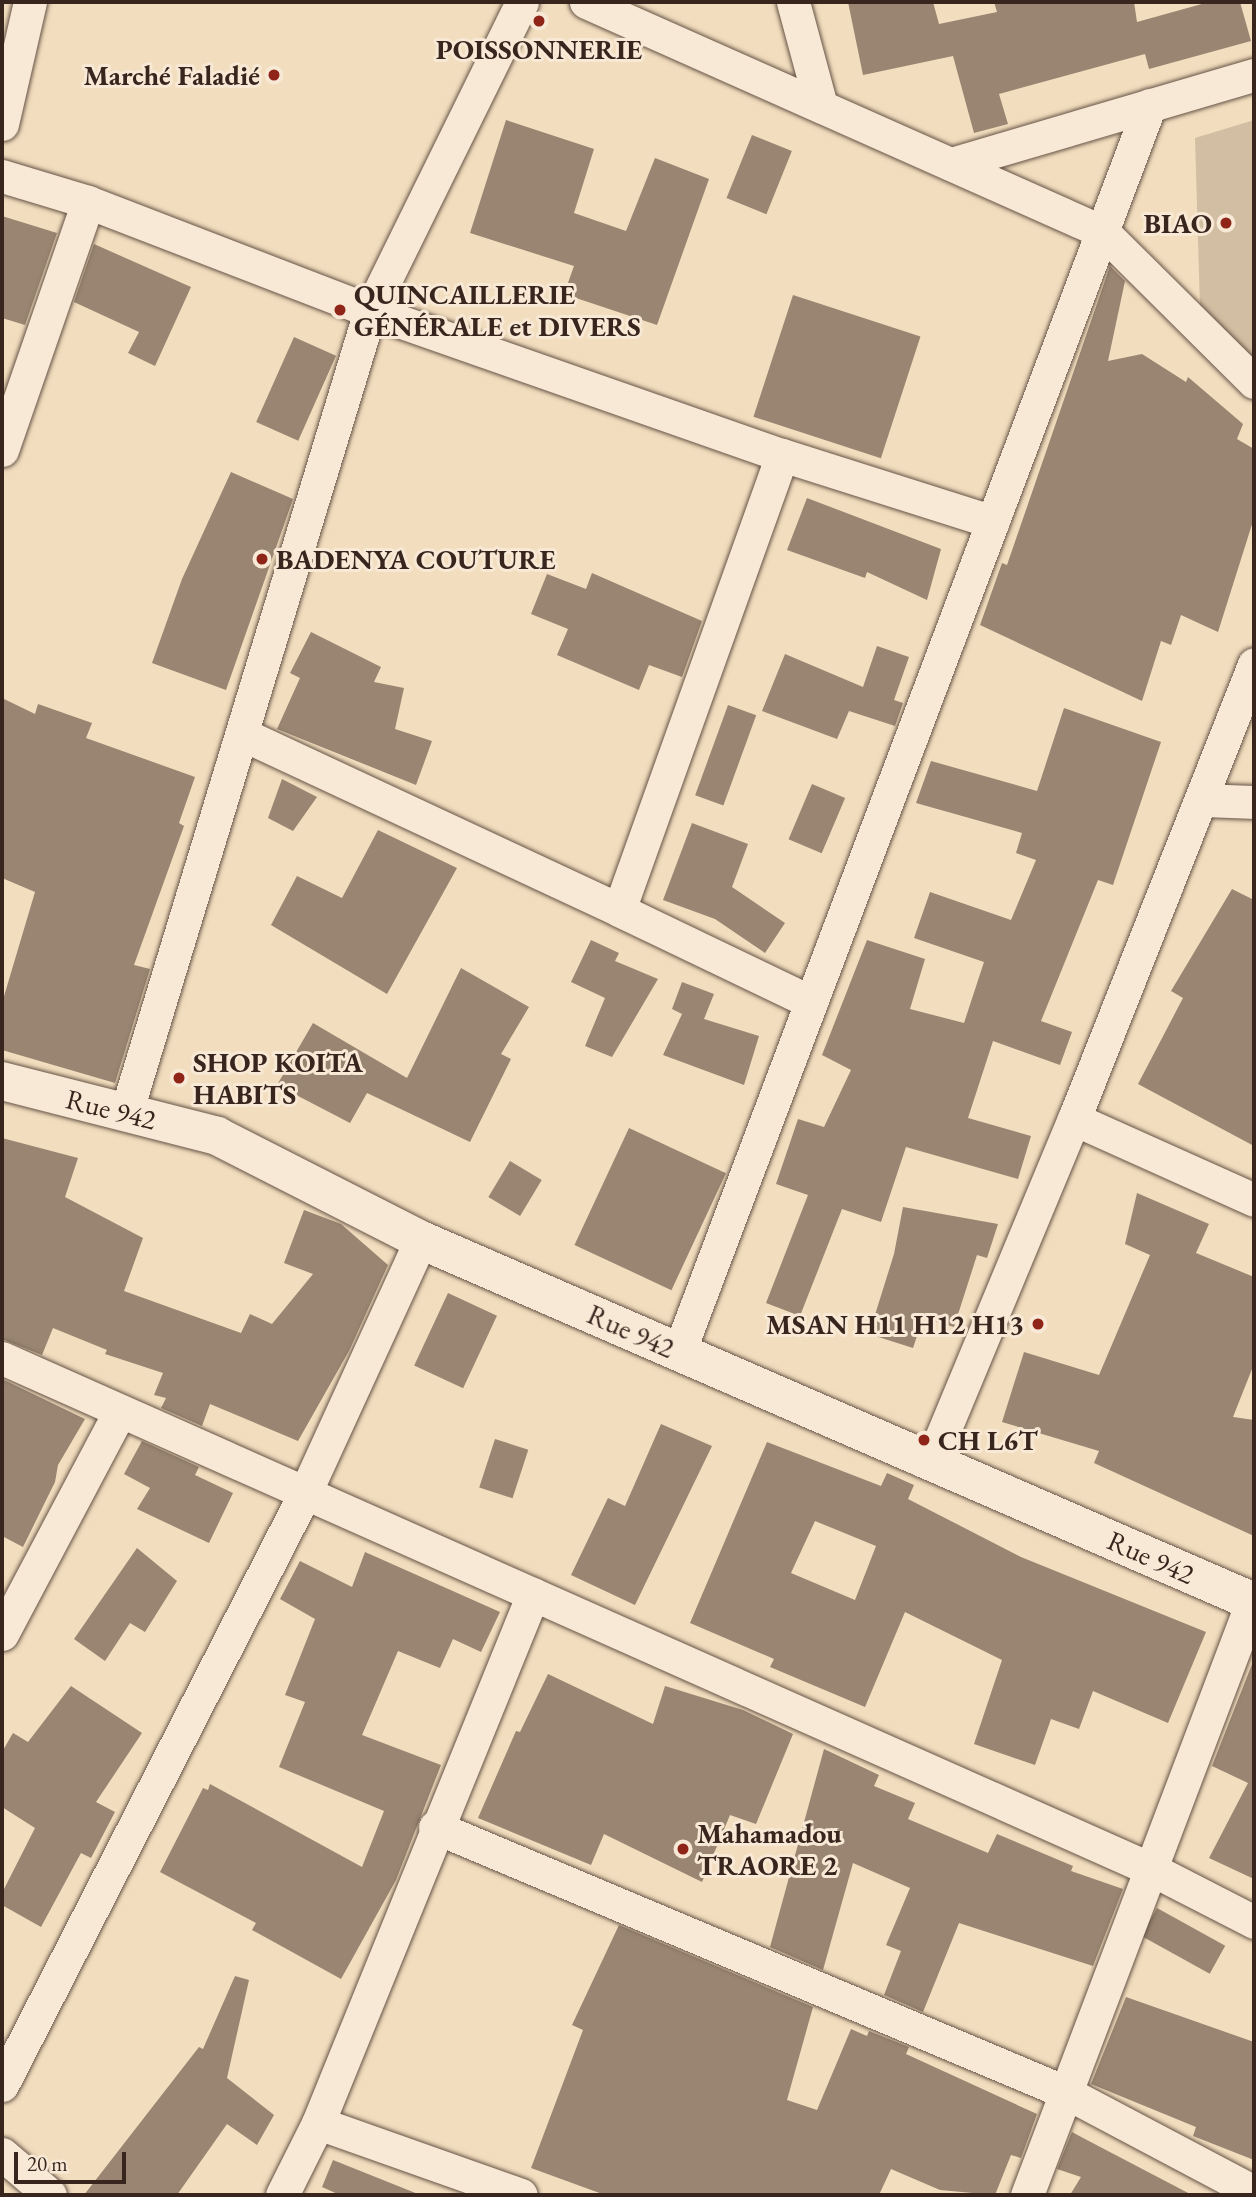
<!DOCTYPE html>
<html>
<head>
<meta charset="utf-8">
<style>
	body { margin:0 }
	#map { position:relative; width:1256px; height:2197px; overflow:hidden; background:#f2ddbe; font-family:"EB Garamond",serif }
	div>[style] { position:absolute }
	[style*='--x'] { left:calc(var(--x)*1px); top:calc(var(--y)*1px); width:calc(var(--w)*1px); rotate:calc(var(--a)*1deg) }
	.green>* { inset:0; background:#d2bea3 }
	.building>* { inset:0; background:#998571; transform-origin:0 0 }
	.roads { filter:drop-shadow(0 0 2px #665346) drop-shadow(0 0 2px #665346) }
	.street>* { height:33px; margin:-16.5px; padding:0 16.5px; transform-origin:16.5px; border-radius:16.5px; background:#f7e9d5 }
	.secondary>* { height:38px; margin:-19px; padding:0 19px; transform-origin:19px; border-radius:19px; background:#f7e9d5 }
	.dots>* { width:19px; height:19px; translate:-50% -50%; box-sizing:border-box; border:4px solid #f7e9d5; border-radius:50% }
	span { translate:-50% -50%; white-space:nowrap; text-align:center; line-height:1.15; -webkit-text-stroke:6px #f7e9d5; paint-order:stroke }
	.poi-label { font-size:28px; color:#38251e; font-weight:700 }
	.right { translate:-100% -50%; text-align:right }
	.left { translate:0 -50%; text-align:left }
	.street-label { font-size:28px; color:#38251e }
	.frame { position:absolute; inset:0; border:4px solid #38251e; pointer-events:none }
	.scale { position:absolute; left:14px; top:2152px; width:112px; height:32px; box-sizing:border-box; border:4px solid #38251e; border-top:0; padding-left:9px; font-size:21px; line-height:24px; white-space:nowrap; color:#38251e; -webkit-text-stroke:5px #f7e9d5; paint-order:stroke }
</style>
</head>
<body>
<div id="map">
	<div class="green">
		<i style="clip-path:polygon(1254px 120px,1254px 361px,1200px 307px,1195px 138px)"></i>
	</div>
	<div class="building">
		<i style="clip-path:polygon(848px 2px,933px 2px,939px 24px,997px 12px,994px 2px,1134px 2px,1137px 22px,1209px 2px,1240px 2px,1251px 41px,1149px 69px,1145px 54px,999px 94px,1008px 124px,974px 133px,953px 56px,863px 75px)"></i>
		<i style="clip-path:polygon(506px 120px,594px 149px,574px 213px,626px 231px,655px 158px,709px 179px,657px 325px,564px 294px,574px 266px,470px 233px)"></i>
		<i style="left:752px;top:135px;width:43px;height:68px;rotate:22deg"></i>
		<i style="clip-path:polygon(2px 216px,57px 233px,25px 325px,2px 318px)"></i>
		<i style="clip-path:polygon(94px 244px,191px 287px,155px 366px,128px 353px,139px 332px,74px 302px)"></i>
		<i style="clip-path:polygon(1110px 266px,1125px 281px,1108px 361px,1142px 354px,1186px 382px,1188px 377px,1243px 424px,1237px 439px,1254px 449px,1254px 518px,1218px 632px,1181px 615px,1171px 645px,1161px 641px,1142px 701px,980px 625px,1002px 563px,1007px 565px)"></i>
		<i style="left:793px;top:295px;width:134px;height:128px;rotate:18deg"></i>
		<i style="left:294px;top:337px;width:46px;height:93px;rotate:24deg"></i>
		<i style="clip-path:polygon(231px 472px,293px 499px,226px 690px,152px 663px,182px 579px)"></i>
		<i style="clip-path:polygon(807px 498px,941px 549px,927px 600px,867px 572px,865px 578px,787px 550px)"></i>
		<i style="clip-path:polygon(592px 573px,702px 621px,682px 677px,649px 665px,639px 690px,557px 655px,568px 629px,531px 614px,547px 574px,586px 589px)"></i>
		<i style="clip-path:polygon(311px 632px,381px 667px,374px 682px,404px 688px,395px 729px,432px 741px,416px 785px,277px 729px,300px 678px,290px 673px)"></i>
		<i style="clip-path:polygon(877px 646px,909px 657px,894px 700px,903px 703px,895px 726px,849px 711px,837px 739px,762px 711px,785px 654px,863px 687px)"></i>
		<i style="clip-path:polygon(2px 698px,35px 714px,38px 704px,92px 723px,86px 738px,195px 777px,179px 823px,184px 826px,134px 965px,150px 969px,115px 1083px,2px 1050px,2px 1003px,35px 892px,2px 878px)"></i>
		<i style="left:728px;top:705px;width:30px;height:96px;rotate:20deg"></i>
		<i style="clip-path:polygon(1064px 708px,1161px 742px,1113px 885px,1098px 880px,1041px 1021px,1072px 1032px,1060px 1065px,993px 1041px,968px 1118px,1031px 1136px,1018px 1179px,906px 1147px,881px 1222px,842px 1209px,800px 1316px,766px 1303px,808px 1195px,776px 1184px,798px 1119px,824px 1127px,851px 1070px,822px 1055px,867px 940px,925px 959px,910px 1009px,964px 1023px,984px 962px,914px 938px,930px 892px,1011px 920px,1036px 860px,1016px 853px,1022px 833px,916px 803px,931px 761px,1037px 791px)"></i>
		<i style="clip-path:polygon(282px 779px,317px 797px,293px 831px,268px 818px)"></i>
		<i style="left:812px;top:784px;width:36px;height:60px;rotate:23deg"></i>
		<i style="clip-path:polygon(692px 823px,748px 844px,732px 887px,785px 923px,765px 953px,715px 919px,663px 900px)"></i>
		<i style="clip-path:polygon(378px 830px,457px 868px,387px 994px,271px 925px,297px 876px,342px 898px)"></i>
		<i style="clip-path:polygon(1232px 889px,1254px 900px,1254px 1146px,1138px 1084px,1183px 998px,1171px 991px)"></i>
		<i style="clip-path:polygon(591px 940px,619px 953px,615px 961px,658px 979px,612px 1057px,585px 1046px,605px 998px,571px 982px)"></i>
		<i style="clip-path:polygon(461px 968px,529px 1007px,501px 1054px,511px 1059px,470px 1142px,367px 1093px,350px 1123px,277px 1085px,313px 1023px,407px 1078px)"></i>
		<i style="clip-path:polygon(682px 982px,714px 994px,704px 1019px,759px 1036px,744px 1085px,663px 1055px,682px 1014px,672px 1009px)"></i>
		<i style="left:629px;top:1128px;width:107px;height:129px;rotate:25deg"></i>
		<i style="clip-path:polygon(2px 1138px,78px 1158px,65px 1197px,143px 1238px,124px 1291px,241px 1333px,250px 1314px,272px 1324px,313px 1274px,284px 1263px,304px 1210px,341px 1224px,388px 1265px,349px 1351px,298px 1441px,210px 1404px,202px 1426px,161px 1408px,166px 1398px,154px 1395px,163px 1373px,105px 1354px,107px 1350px,53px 1328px,42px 1355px,2px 1339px)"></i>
		<i style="left:510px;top:1161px;width:37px;height:42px;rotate:31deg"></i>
		<i style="clip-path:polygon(1137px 1193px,1209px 1224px,1196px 1253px,1254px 1277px,1254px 1364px,1233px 1417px,1254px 1420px,1254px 1536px,1094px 1463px,1099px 1451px,1002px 1422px,1024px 1352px,1099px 1375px,1150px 1255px,1125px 1244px)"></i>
		<i style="clip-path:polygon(903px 1207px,998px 1224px,987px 1258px,977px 1255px,954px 1327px,923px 1318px,913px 1348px,869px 1334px,894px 1254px)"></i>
		<i style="left:448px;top:1293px;width:54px;height:80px;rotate:25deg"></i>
		<i style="clip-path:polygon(2px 1379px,85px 1419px,58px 1465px,55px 1482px,23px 1547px,2px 1536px)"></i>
		<i style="clip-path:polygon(661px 1424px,712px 1446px,635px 1605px,571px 1575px,608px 1498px,625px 1506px)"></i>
		<i style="left:495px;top:1439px;width:35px;height:51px;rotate:18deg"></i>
		<i style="clip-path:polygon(142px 1441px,199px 1467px,195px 1475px,233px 1493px,209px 1543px,137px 1509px,150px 1488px,124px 1474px)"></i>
		<i style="clip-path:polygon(evenodd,767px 1442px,881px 1486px,887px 1473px,914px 1485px,908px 1499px,1021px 1557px,1206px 1632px,1168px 1723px,1093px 1691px,1079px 1729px,1051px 1719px,1035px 1765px,974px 1744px,1002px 1660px,905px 1612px,865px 1707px,770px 1667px,774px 1659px,690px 1623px,767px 1442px,815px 1521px,876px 1546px,855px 1600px,791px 1573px,815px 1521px)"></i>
		<i style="clip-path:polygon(137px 1548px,177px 1581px,145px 1632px,130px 1623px,105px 1661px,74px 1639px)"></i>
		<i style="clip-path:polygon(365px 1552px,500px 1612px,481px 1652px,453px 1639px,440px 1668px,398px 1651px,362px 1735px,441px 1765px,396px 1880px,341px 1979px,252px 1930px,256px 1923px,160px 1872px,203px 1788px,208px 1790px,210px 1784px,362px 1867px,384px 1811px,279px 1767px,305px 1702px,285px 1695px,315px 1619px,280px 1599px,300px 1561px,352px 1587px)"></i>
		<i style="clip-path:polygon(1254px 1659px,1254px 1879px,1209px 1858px,1248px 1783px,1212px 1766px)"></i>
		<i style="clip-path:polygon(548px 1674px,653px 1724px,665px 1686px,743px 1710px,793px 1734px,756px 1824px,730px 1815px,702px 1882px,604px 1834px,591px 1865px,478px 1818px,516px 1731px,520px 1732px)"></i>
		<i style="clip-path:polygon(71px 1686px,142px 1733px,96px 1802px,115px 1812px,91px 1858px,81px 1853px,41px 1927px,2px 1905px,2px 1893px,35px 1828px,2px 1807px,2px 1752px,13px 1733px,28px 1742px)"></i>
		<i style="clip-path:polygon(824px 1749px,879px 1775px,874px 1786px,915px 1803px,908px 1819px,988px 1853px,997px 1834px,1073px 1866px,1071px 1871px,1123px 1889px,1093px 1966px,959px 1923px,923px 2012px,884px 1995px,901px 1951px,886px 1945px,910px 1888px,853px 1863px,823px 1970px,770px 1947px)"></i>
		<i style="left:1157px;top:1908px;width:78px;height:32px;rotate:29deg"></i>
		<i style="clip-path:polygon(619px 1925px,813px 2007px,787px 2100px,817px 2110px,851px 2029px,867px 2036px,869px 2031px,909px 2047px,906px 2054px,1037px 2114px,1021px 2158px,1011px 2155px,995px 2195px,940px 2190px,891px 2169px,879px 2195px,605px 2195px,531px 2168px,583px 2030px,572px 2025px)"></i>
		<i style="clip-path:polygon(235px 1976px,249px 1980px,227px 2078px,274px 2115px,257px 2145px,227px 2124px,177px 2195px,84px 2195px,199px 2047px,203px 2049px)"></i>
		<i style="clip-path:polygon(1126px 1997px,1254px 2042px,1254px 2160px,1193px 2136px,1196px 2127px,1091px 2084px)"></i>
		<i style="clip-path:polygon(1072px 2132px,1085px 2139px,1192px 2195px,1070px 2195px,1081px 2177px,1057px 2169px)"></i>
		<i style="clip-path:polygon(333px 2160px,418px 2194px,418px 2195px,340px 2195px,322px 2187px)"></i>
	</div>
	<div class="roads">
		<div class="street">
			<i style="--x:586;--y:2;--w:566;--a:23.98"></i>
			<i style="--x:1103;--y:232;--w:213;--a:44.8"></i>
			<i style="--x:793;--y:2;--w:108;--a:74.9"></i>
			<i style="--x:2;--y:124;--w:125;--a:-77.1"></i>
			<i style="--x:951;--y:164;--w:316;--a:-16.4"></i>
			<i style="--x:2;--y:176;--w:90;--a:16.8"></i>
			<i style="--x:88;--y:202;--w:302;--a:21.1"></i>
			<i style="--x:370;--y:311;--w:436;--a:19.3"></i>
			<i style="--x:782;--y:455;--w:221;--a:17.6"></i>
			<i style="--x:2;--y:450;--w:262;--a:-70.9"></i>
			<i style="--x:782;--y:455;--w:483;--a:109.7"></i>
			<i style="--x:619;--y:910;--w:213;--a:25.6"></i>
			<i style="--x:242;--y:734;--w:416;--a:25"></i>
			<i style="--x:1202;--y:800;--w:52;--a:2.2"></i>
			<i style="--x:126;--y:1113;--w:838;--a:-73.08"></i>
			<i style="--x:370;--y:311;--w:344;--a:-63.8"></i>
			<i style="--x:1074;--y:1119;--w:197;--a:24.2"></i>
			<i style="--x:679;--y:1352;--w:1333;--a:-69.31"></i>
			<i style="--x:2;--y:1358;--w:1260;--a:23.98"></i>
			<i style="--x:1153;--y:1870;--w:114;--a:27.2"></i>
			<i style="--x:931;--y:1462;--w:372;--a:-67.4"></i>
			<i style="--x:1074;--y:1119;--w:489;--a:-68.4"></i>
			<i style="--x:2;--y:1634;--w:252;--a:-62.1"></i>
			<i style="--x:435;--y:1827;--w:683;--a:22.81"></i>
			<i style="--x:1065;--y:2092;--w:214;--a:27.9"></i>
			<i style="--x:2;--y:2085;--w:665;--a:-62.9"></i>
			<i style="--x:305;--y:1493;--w:278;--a:-65.4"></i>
			<i style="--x:318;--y:2123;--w:215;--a:19.5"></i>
			<i style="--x:2;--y:2154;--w:63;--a:40.5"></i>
			<i style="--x:282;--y:2195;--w:80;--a:-63.4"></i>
			<i style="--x:318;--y:2123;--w:571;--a:-67.88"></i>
			<i style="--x:1027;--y:2195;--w:634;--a:-69.22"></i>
		</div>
		<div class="secondary">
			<i style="--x:2;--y:1081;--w:222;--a:14.3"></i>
			<i style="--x:217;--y:1136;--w:229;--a:27"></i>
			<i style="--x:421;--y:1240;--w:908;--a:23.49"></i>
		</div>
	</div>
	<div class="dots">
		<i style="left:539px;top:21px;background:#8f2418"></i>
		<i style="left:274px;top:75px;background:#8f2418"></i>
		<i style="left:1226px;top:223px;background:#8f2418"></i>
		<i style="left:340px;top:310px;background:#8f2418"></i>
		<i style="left:262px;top:559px;background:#8f2418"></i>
		<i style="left:179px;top:1078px;background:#8f2418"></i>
		<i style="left:1038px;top:1324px;background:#8f2418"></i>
		<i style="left:924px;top:1440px;background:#8f2418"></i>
		<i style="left:683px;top:1849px;background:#8f2418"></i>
	</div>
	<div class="poi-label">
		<span style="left:539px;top:49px">POISSONNERIE</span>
		<span class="right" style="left:260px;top:75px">Marché Faladié</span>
		<span class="right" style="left:1212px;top:223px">BIAO</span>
		<span class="left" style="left:354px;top:310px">QUINCAILLERIE<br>GÉNÉRALE et DIVERS</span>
		<span class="left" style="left:276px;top:559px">BADENYA COUTURE</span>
		<span class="left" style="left:193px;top:1078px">SHOP KOITA<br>HABITS</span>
		<span class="right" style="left:1024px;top:1324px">MSAN H11 H12 H13</span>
		<span class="left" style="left:938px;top:1440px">CH L6T</span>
		<span class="left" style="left:697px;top:1849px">Mahamadou<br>TRAORE 2</span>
	</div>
	<div class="street-label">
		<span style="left:111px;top:1109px;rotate:14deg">Rue 942</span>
		<span style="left:631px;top:1331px;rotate:24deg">Rue 942</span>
		<span style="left:1151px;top:1557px;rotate:24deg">Rue 942</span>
	</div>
	<div class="frame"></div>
	<div class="scale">20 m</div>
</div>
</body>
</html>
